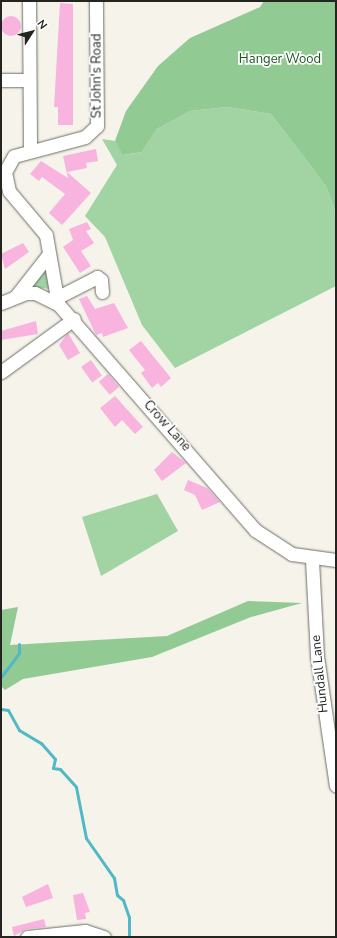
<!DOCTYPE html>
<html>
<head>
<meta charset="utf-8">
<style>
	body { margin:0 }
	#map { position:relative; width:337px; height:938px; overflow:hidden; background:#f5f3ea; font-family:"Nunito Sans",sans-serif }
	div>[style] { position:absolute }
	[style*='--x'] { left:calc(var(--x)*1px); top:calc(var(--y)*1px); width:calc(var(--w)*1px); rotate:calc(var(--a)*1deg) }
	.green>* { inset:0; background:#a2d3a3 }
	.forest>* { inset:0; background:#91ca93 }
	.stream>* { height:3px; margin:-1.5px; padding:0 1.5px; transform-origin:1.5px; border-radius:1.5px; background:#50b9c6 }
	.building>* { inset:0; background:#f8b3df; transform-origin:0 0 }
	.round { border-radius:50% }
	.roads { filter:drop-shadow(0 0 1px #6e6d66) drop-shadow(0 0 1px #6e6d66) }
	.minor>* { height:13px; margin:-6.5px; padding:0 6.5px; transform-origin:6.5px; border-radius:6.5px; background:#fff }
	span { translate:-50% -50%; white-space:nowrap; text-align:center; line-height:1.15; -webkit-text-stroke:3.5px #fff; paint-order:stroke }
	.park-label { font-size:13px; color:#1b5622 }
	.street-label { font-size:13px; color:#242421 }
	.frame { position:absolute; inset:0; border:2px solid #242421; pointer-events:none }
	.north { position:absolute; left:12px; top:12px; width:40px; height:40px; -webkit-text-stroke:3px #fff; paint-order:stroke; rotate:54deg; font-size:11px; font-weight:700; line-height:16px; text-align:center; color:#242421 }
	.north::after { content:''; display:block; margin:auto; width:14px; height:18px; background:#242421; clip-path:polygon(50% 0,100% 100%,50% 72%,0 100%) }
</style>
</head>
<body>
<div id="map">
	<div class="green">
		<i style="clip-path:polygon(227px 107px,271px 114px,326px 186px,336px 213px,336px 286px,175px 368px,142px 325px,105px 237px,85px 216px,117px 165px,102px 139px,115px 141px,124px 155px,142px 152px,157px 129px,190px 111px)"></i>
		<i style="clip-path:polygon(47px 268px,51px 289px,30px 287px,34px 274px)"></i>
		<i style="clip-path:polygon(157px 494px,178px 531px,101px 576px,82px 517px)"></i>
	</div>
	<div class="forest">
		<i style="clip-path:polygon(264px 1px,336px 1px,336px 213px,326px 186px,271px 114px,227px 107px,190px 111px,157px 129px,142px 152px,123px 155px,115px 141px,126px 111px,158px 66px,190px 38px,260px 7px)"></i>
		<i style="clip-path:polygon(248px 601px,302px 603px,251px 617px,152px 657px,23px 679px,5px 690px,1px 686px,1px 610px,18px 607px,10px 645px,167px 636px)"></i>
	</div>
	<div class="stream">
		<i style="--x:1;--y:677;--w:30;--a:-53"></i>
		<i style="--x:19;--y:653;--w:9;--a:-90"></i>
		<i style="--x:1;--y:709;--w:7;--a:8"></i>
		<i style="--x:8;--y:710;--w:23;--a:61"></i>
		<i style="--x:19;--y:730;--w:26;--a:31"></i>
		<i style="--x:41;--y:743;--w:21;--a:49"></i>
		<i style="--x:55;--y:759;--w:9;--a:103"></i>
		<i style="--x:53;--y:768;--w:7;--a:8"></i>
		<i style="--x:60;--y:769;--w:24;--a:48"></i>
		<i style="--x:76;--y:787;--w:52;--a:78.9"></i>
		<i style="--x:86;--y:838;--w:49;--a:55"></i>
		<i style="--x:114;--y:878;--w:17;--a:80"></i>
		<i style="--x:117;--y:895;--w:8;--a:40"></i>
		<i style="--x:123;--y:900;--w:18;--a:71"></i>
		<i style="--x:129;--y:917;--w:20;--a:90"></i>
	</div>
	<div class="building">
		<i style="clip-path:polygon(60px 3px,73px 4px,73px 125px,58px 125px,58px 107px,54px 107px)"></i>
		<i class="round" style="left:1px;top:16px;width:20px;height:20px"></i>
		<i style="clip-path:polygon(96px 149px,98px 161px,86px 163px,87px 168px,67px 172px,91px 193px,62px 225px,49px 213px,65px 194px,42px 177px,39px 181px,30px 174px,41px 161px,68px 178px,63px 156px)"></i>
		<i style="clip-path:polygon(87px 222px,91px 229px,86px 231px,94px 243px,81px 251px,91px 266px,80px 273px,63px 247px,73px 240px,69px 229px)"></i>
		<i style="clip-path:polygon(23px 243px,29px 252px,5px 269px,1px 254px)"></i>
		<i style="clip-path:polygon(87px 296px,95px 309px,114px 303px,128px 328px,103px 337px,102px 333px,96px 335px,79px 299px)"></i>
		<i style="clip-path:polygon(36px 321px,38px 334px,1px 340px,1px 331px)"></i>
		<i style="clip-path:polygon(68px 333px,80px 353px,68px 360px,59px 345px)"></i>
		<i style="clip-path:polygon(141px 341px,171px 378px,161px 387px,158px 383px,152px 388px,141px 373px,145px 370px,129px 350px)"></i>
		<i style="left:91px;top:360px;width:19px;height:12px;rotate:55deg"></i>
		<i style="left:108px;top:374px;width:17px;height:12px;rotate:50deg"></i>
		<i style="clip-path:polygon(115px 396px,143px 427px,135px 434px,122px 420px,115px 427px,100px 408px)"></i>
		<i style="clip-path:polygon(172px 452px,186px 463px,162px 481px,154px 470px)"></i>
		<i style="clip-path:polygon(188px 480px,207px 488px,220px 502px,202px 510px,195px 495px,184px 490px)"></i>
		<i style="clip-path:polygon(48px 884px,53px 898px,26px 907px,22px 897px)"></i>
		<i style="clip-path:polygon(83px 893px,90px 912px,85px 913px,86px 919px,77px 920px,73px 895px)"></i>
		<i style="clip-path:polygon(44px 919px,46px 927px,26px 929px,14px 936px,12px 927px)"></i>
	</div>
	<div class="roads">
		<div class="minor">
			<i style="--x:29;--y:1;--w:148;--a:89.6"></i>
			<i style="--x:1;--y:80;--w:27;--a:0"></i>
			<i style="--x:16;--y:296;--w:53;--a:-51.8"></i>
			<i style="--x:58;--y:297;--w:44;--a:-27.1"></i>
			<i style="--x:97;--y:277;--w:5;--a:37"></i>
			<i style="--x:101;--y:280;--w:12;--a:85"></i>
			<i style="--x:1;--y:303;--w:27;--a:-22"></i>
			<i style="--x:26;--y:293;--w:9;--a:0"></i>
			<i style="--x:35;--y:293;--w:25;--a:26"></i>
			<i style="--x:58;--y:304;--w:300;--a:48.9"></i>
			<i style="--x:255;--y:530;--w:44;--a:33"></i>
			<i style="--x:292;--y:554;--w:44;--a:7.8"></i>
			<i style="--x:58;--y:304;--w:70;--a:-99.9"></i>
			<i style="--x:46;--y:235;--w:57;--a:-130.1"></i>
			<i style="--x:9;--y:191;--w:19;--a:-102"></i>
			<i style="--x:5;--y:172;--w:18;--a:-61"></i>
			<i style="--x:14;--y:156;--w:73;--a:-15"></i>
			<i style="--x:85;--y:137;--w:16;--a:-43"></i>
			<i style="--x:97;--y:126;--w:125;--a:-90.5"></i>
			<i style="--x:1;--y:372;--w:90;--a:-36"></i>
			<i style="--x:312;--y:560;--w:96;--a:87"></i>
			<i style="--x:317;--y:656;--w:131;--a:81.7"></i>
			<i style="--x:27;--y:937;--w:58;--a:-5.9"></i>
			<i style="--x:85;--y:931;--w:20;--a:18"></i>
		</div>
	</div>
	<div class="park-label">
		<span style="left:280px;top:59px">Hanger Wood</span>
	</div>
	<div class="street-label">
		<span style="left:97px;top:76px;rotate:-90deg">St John's Road</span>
		<span style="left:167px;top:426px;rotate:48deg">Crow Lane</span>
		<span style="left:320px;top:674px;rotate:-96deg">Hundall Lane</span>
	</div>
	<div class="frame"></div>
	<div class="north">N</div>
</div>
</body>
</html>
